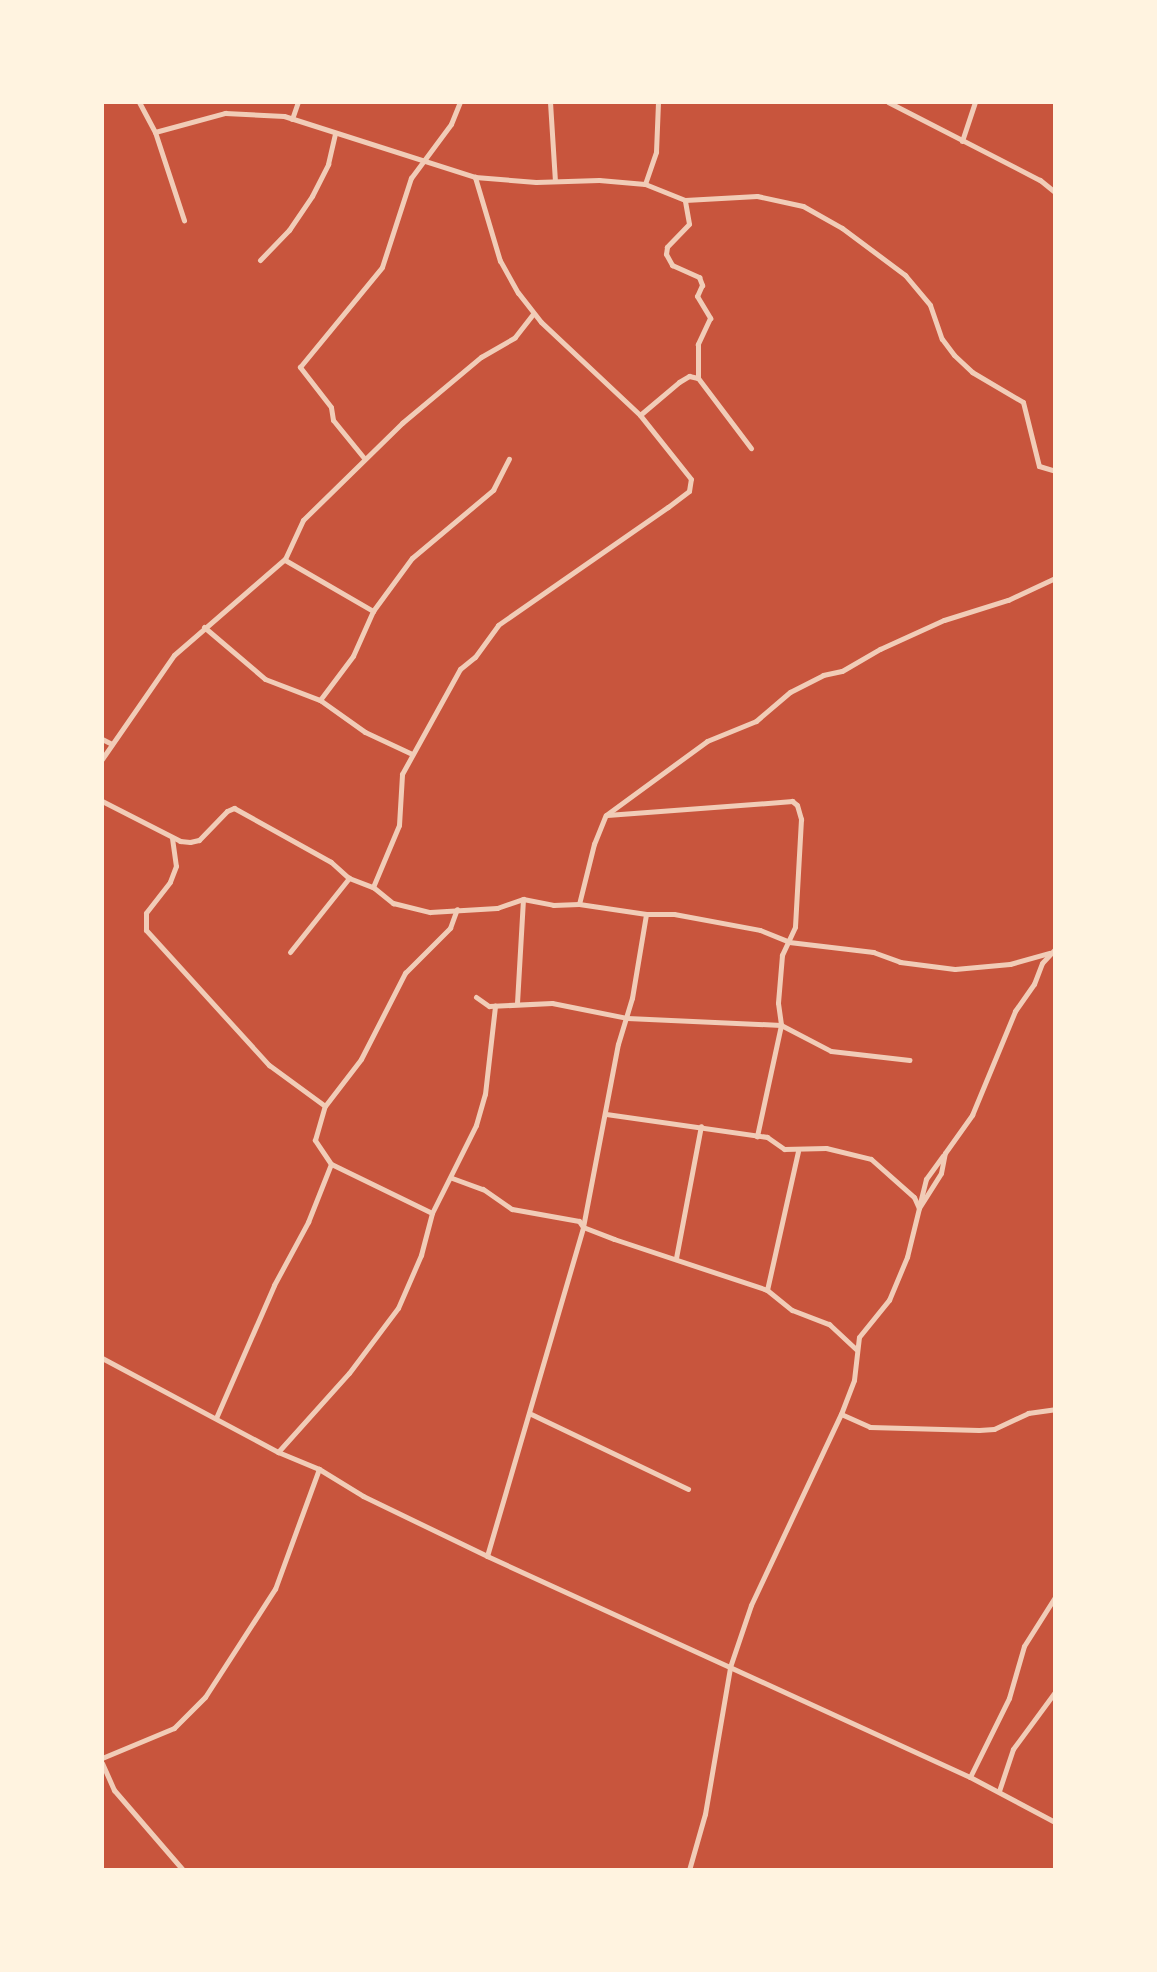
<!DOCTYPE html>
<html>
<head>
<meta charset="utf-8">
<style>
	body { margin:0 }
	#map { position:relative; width:1157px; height:1972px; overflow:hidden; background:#c8553d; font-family:"Times New Roman",serif }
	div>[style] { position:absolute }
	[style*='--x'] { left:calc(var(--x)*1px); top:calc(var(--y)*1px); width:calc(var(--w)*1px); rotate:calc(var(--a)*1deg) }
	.minor>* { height:5px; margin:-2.5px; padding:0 2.5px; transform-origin:2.5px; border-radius:2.5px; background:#f1ccb7 }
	span { translate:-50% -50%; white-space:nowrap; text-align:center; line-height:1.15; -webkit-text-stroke:7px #fff3e0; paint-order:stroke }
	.frame { position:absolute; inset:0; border:104px solid #fff3e0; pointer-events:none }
</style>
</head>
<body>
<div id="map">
	<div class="minor">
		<i style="--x:139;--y:102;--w:34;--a:62"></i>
		<i style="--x:155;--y:132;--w:93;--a:71.8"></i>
		<i style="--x:550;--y:102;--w:79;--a:86.4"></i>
		<i style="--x:888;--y:102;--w:171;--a:27.2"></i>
		<i style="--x:1040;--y:180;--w:19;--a:39"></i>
		<i style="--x:292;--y:119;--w:18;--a:-71"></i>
		<i style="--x:155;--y:132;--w:73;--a:-15.2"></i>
		<i style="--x:225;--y:113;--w:59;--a:2.9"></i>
		<i style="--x:284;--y:116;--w:201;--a:17.7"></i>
		<i style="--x:475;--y:177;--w:61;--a:4.7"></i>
		<i style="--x:536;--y:182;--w:63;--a:-1.8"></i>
		<i style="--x:599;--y:180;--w:46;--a:5"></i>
		<i style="--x:645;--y:184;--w:43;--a:21.8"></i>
		<i style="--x:685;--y:200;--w:72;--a:-3.2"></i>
		<i style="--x:757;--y:196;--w:47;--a:12.3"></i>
		<i style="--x:803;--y:206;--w:45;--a:29.4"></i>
		<i style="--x:842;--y:228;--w:79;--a:36.7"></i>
		<i style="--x:905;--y:275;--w:39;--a:50"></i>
		<i style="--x:930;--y:305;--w:36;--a:71"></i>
		<i style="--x:942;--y:339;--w:20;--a:53"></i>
		<i style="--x:954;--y:355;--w:25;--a:43"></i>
		<i style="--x:972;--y:372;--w:59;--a:30.5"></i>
		<i style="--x:1023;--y:402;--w:66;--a:76"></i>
		<i style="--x:1039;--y:466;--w:17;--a:17"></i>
		<i style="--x:962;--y:141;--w:41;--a:-71.6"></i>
		<i style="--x:645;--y:184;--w:34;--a:-71"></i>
		<i style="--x:656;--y:152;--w:50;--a:-87.7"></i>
		<i style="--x:685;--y:201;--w:23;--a:80"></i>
		<i style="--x:689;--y:224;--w:32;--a:134"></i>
		<i style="--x:667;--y:247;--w:7;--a:98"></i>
		<i style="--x:666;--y:254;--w:13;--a:61"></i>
		<i style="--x:672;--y:265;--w:30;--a:24"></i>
		<i style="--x:699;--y:277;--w:9;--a:69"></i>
		<i style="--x:702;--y:285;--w:12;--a:114"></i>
		<i style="--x:697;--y:296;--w:26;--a:59"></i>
		<i style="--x:710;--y:318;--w:29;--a:115"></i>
		<i style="--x:698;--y:344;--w:34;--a:90"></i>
		<i style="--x:698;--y:378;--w:88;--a:52.9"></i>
		<i style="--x:260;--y:260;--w:42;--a:-46"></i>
		<i style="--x:289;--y:230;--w:41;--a:-55.9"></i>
		<i style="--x:312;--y:196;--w:36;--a:-63"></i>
		<i style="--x:328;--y:164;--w:31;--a:-77"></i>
		<i style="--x:640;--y:415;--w:51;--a:-40.2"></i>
		<i style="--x:679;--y:382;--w:12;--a:-31"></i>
		<i style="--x:689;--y:376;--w:9;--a:13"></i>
		<i style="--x:364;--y:458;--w:49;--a:-129.2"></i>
		<i style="--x:333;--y:420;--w:13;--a:-99"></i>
		<i style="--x:331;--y:407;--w:51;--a:-127.8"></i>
		<i style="--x:300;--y:367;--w:129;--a:-50.6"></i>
		<i style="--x:382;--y:267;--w:94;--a:-72"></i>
		<i style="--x:411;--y:178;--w:67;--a:-53.5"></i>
		<i style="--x:451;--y:124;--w:24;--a:-68"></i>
		<i style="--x:285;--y:560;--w:102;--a:30.1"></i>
		<i style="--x:373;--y:611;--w:49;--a:114"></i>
		<i style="--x:353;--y:656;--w:55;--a:126.9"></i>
		<i style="--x:373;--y:611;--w:66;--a:-53.7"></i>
		<i style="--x:412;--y:558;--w:106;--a:-40"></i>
		<i style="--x:493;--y:490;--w:35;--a:-63"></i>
		<i style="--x:204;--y:627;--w:80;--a:40.4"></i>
		<i style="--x:265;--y:679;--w:59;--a:20.9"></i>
		<i style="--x:320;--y:700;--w:55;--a:35.4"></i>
		<i style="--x:365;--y:732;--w:52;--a:25.1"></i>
		<i style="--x:102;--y:739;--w:11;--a:27"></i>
		<i style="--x:102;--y:759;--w:126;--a:-55.3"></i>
		<i style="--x:174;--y:655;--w:147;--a:-40.9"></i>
		<i style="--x:285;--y:559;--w:43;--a:-65.2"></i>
		<i style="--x:303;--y:520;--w:139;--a:-44.4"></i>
		<i style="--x:402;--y:423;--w:103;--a:-39.9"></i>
		<i style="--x:481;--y:357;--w:39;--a:-30"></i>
		<i style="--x:515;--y:337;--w:29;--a:-52"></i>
		<i style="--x:102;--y:801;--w:88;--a:27.1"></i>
		<i style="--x:180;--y:841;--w:10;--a:6"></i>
		<i style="--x:190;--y:842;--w:9;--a:-13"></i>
		<i style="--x:199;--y:840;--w:40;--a:-46"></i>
		<i style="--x:227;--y:811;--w:8;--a:-23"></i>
		<i style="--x:234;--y:808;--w:111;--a:29.1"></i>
		<i style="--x:331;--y:862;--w:24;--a:42"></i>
		<i style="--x:349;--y:878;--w:26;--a:21"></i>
		<i style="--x:373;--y:887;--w:26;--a:39"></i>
		<i style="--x:393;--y:903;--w:38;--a:14"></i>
		<i style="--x:430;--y:912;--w:67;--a:-3.4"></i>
		<i style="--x:497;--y:908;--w:28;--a:-19"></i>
		<i style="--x:523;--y:899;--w:31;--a:11"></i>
		<i style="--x:553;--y:905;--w:26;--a:-2"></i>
		<i style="--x:579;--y:904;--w:68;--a:8.5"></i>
		<i style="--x:646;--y:914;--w:28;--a:0"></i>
		<i style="--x:674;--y:914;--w:87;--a:10.5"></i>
		<i style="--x:760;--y:930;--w:31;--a:22"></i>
		<i style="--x:789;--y:942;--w:85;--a:6.8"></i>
		<i style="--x:873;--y:952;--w:29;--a:20"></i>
		<i style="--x:900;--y:962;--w:55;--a:7.3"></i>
		<i style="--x:955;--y:969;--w:55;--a:-5.2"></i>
		<i style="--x:1010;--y:964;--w:41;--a:-15.8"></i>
		<i style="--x:607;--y:815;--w:186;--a:-4.3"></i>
		<i style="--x:792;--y:801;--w:6;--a:39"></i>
		<i style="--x:797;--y:805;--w:15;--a:74"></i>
		<i style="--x:801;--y:819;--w:108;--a:93.2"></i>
		<i style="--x:795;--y:927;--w:31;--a:115"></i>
		<i style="--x:782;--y:955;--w:48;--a:94.8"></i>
		<i style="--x:778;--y:1003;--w:22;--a:82"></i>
		<i style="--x:781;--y:1025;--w:114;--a:102.2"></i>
		<i style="--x:172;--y:838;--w:28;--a:82"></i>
		<i style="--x:176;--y:866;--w:17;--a:111"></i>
		<i style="--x:170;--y:882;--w:39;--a:128"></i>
		<i style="--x:146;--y:913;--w:17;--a:90"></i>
		<i style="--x:146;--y:930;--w:183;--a:47.7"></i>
		<i style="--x:269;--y:1065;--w:69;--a:36.2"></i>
		<i style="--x:373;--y:887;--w:67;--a:-67.2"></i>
		<i style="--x:399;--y:825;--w:51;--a:-86.6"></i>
		<i style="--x:402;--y:774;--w:120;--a:-61.1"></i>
		<i style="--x:460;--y:669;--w:19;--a:-39"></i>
		<i style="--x:475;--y:657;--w:39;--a:-54"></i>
		<i style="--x:498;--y:625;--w:207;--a:-34.8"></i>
		<i style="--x:668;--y:507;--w:26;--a:-37"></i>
		<i style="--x:689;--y:491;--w:12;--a:-81"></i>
		<i style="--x:691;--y:479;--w:82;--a:-128.6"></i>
		<i style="--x:640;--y:415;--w:136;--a:-136.8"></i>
		<i style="--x:541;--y:322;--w:37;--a:-128"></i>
		<i style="--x:518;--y:293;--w:37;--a:-119"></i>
		<i style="--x:500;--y:261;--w:88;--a:-106.6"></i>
		<i style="--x:579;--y:904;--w:62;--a:-76"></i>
		<i style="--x:594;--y:844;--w:31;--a:-68"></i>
		<i style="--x:606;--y:815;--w:125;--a:-36.2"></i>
		<i style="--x:707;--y:741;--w:53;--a:-22.2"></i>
		<i style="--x:756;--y:721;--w:45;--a:-40.5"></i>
		<i style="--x:790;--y:692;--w:37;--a:-27"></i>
		<i style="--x:823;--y:675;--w:19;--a:-12"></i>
		<i style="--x:842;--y:671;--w:44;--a:-30.1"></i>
		<i style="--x:880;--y:649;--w:70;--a:-24.4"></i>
		<i style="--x:944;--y:620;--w:67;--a:-17.4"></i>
		<i style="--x:1008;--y:600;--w:52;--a:-25.1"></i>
		<i style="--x:290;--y:952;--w:95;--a:-51.4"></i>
		<i style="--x:476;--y:997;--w:16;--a:35"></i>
		<i style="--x:489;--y:1006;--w:63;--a:-2.7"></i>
		<i style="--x:552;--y:1003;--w:76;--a:11.3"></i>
		<i style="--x:627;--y:1018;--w:154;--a:2.6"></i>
		<i style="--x:781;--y:1025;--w:56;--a:27.5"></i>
		<i style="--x:831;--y:1051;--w:79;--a:6.6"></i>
		<i style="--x:517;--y:1003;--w:103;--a:-86.7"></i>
		<i style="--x:606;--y:1114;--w:163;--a:8.1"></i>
		<i style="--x:767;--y:1137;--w:21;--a:35"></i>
		<i style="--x:784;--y:1149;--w:42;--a:-1.4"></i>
		<i style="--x:826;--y:1148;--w:46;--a:13.7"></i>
		<i style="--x:871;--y:1159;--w:57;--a:41.5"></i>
		<i style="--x:914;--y:1197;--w:12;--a:66"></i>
		<i style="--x:452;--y:1178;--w:33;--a:20"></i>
		<i style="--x:483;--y:1189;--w:35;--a:35"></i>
		<i style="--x:512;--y:1209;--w:68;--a:10.2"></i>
		<i style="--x:579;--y:1221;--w:7;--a:56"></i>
		<i style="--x:583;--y:1227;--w:33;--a:21"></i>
		<i style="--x:614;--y:1239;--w:161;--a:18.4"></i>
		<i style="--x:767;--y:1290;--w:32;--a:39"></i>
		<i style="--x:792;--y:1310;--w:40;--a:21"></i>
		<i style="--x:829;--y:1324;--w:37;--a:43"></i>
		<i style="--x:919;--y:1207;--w:29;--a:-76"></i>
		<i style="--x:926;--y:1179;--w:29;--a:-54"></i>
		<i style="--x:432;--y:1213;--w:112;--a:-154.1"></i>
		<i style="--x:331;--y:1164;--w:29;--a:-124"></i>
		<i style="--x:315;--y:1140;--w:35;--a:-74"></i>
		<i style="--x:325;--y:1106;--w:59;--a:-52.5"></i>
		<i style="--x:361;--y:1059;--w:97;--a:-62.9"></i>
		<i style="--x:405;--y:973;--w:64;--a:-45"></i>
		<i style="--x:450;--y:928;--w:20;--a:-70"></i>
		<i style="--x:676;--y:1258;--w:134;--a:-79.3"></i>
		<i style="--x:767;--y:1290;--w:142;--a:-77.4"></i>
		<i style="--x:102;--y:1358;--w:200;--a:28.1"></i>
		<i style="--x:278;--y:1452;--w:44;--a:22.5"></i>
		<i style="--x:319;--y:1469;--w:52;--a:31.5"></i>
		<i style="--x:363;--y:1496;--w:138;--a:25.8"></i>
		<i style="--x:487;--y:1556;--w:531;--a:24.59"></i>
		<i style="--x:970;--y:1777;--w:96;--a:27.9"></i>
		<i style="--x:531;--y:1414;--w:174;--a:25.5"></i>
		<i style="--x:841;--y:1414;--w:32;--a:24"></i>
		<i style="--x:870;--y:1427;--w:109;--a:1.6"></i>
		<i style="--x:979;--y:1430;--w:15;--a:-4"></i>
		<i style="--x:994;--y:1429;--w:38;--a:-25"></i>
		<i style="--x:1028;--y:1413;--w:27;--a:-8"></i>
		<i style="--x:216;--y:1418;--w:145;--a:-66.4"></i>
		<i style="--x:274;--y:1285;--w:72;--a:-61.6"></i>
		<i style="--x:308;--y:1222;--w:62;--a:-68.4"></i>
		<i style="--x:278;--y:1452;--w:106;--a:-48.1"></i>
		<i style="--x:349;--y:1373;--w:81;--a:-53"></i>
		<i style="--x:398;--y:1308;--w:58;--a:-66.5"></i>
		<i style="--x:421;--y:1255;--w:43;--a:-75.3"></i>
		<i style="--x:432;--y:1213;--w:98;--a:-63.4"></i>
		<i style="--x:476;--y:1125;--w:32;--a:-74"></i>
		<i style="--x:485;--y:1094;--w:89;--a:-83.5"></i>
		<i style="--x:487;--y:1556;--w:343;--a:-73.7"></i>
		<i style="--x:583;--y:1227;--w:186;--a:-79.2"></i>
		<i style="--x:618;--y:1044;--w:48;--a:-73.1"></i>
		<i style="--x:632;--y:998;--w:85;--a:-80.5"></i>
		<i style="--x:102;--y:1758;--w:78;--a:-22.6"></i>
		<i style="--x:174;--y:1728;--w:44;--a:-45"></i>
		<i style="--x:205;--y:1697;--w:129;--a:-57.1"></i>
		<i style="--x:275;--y:1589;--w:128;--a:-69.9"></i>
		<i style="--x:102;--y:1763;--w:30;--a:66"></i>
		<i style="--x:114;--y:1790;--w:106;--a:49.2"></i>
		<i style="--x:970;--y:1777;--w:88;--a:-63.7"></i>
		<i style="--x:1009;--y:1698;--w:54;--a:-73.9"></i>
		<i style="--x:1024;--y:1646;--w:58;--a:-57.7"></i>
		<i style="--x:999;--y:1791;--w:44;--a:-71.6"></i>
		<i style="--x:1013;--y:1749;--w:71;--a:-53.6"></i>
		<i style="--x:689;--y:1870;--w:58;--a:-74.1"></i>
		<i style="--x:705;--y:1814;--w:149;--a:-80.3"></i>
		<i style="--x:730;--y:1667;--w:65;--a:-71.3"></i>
		<i style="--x:751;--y:1605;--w:211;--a:-64.8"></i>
		<i style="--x:841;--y:1414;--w:36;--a:-69"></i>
		<i style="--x:854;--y:1380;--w:43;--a:-83.4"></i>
		<i style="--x:859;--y:1337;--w:48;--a:-51"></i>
		<i style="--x:889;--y:1300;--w:47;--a:-67.3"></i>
		<i style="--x:907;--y:1257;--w:50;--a:-76.2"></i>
		<i style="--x:919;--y:1208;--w:41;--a:-57.8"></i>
		<i style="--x:941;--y:1173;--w:20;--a:-79"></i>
		<i style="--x:945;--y:1153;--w:47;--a:-54.6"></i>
		<i style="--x:972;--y:1115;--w:113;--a:-67.5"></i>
		<i style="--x:1015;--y:1011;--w:33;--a:-55"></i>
		<i style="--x:1034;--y:984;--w:22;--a:-69"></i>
		<i style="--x:1042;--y:963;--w:19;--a:-47"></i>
	</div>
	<div class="frame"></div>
</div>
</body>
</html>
